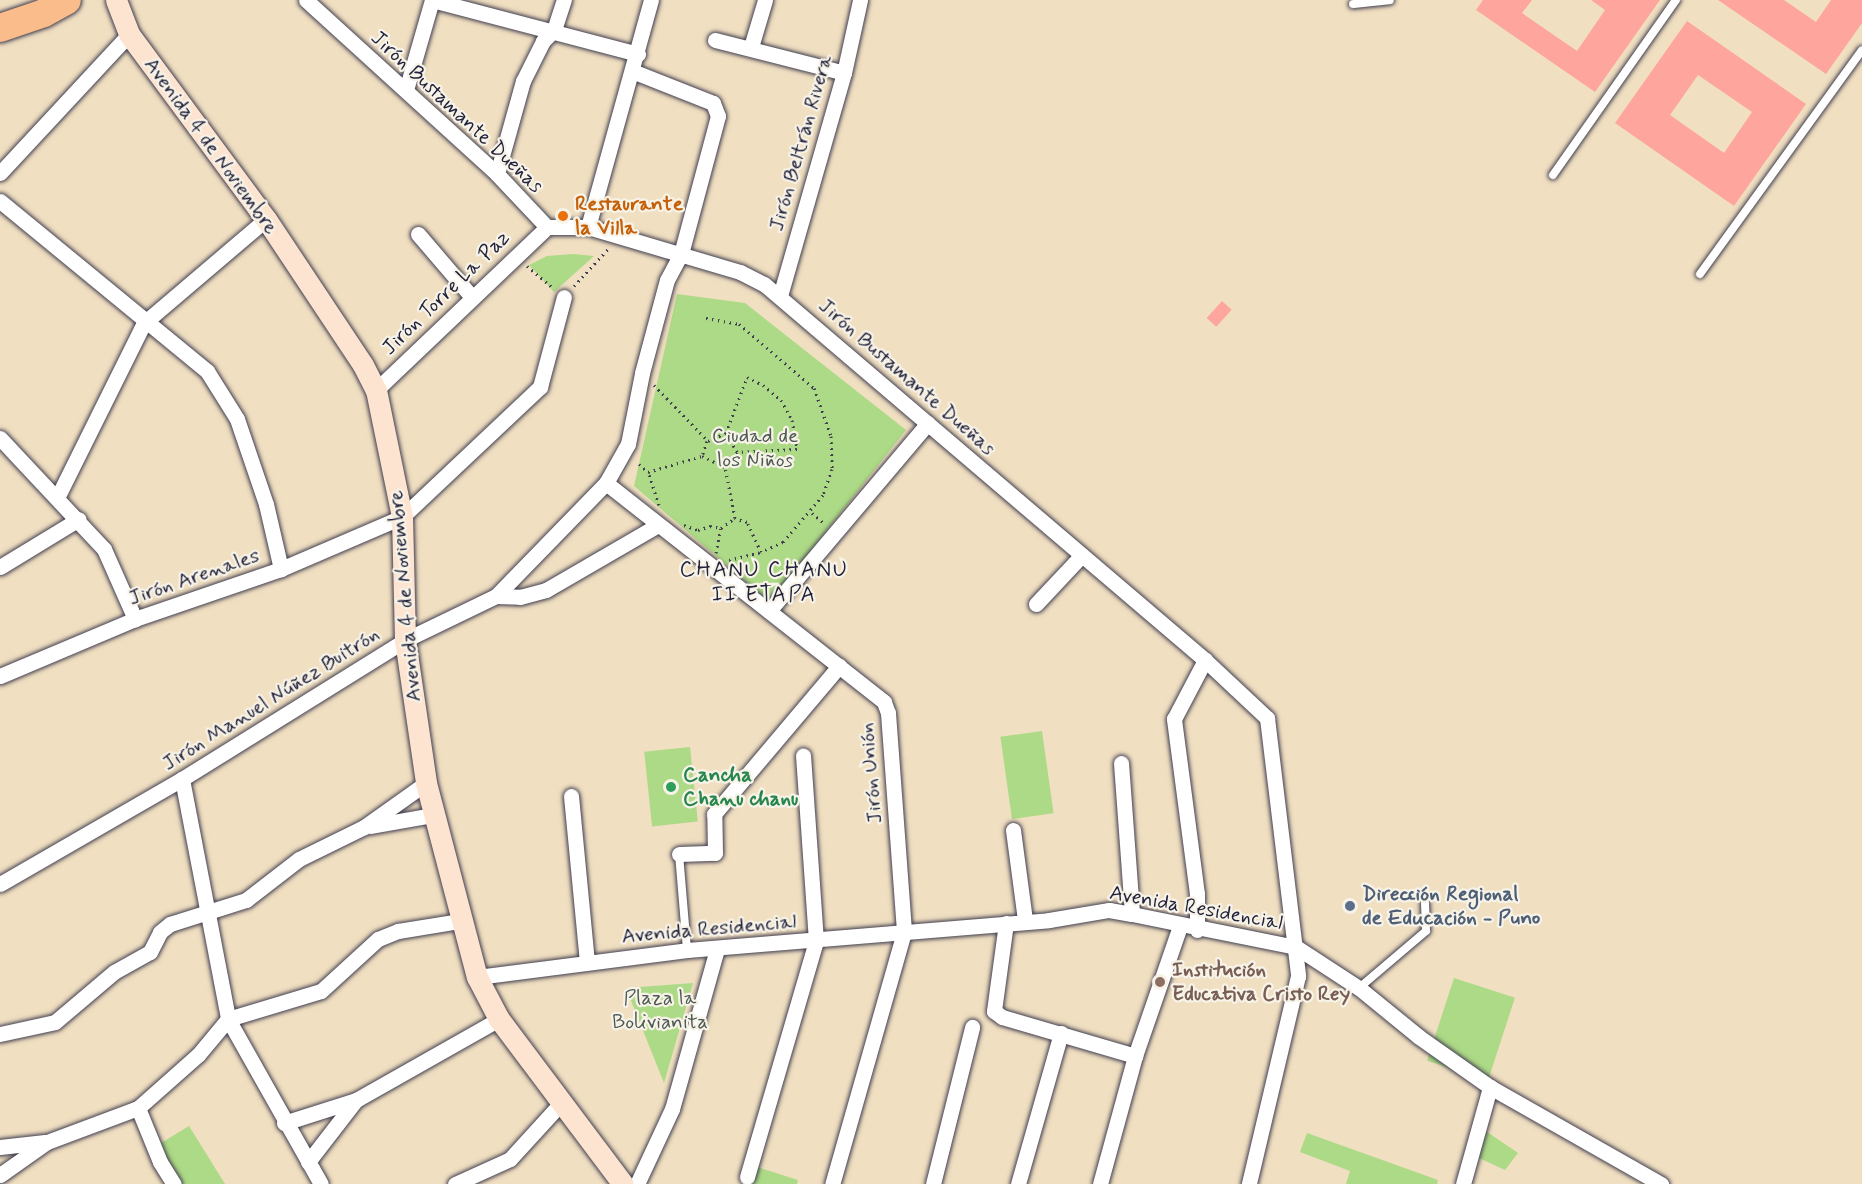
<!DOCTYPE html>
<html>
<head>
<meta charset="utf-8">
<style>
	body { margin:0 }
	#map { position:relative; width:1862px; height:1184px; overflow:hidden; background:#f0dfc1; font-family:Mynerve,sans-serif }
	div>[style] { position:absolute }
	[style*='--x'] { left:calc(var(--x)*1px); top:calc(var(--y)*1px); width:calc(var(--w)*1px); rotate:calc(var(--a)*1deg) }
	.green>* { inset:0; background:#adda86; transform-origin:0 0 }
	.building>* { inset:0; background:#fea69e; transform-origin:0 0 }
	.path>* { height:3px; margin-top:-1.5px; transform-origin:0; background:repeating-linear-gradient(90deg,#413e4f 0 1.5px,transparent 0 6px) }
	.roads { filter:drop-shadow(0 0 2px #413e4f) drop-shadow(0 0 2px #413e4f) }
	.lane>* { height:8px; margin:-4px; padding:0 4px; transform-origin:4px; border-radius:4px; background:#fff }
	.street>* { height:15px; margin:-7.5px; padding:0 7.5px; transform-origin:7.5px; border-radius:7.5px; background:#fff }
	.secondary>* { height:21px; margin:-10.5px; padding:0 10.5px; transform-origin:10.5px; border-radius:10.5px; background:#fde4d0 }
	.highway>* { height:28px; margin:-14px; padding:0 14px; transform-origin:14px; border-radius:14px; background:#f9bc8a }
	.dots>* { width:16px; height:16px; translate:-50% -50%; box-sizing:border-box; border:3px solid #f7f3e8; border-radius:50% }
	span { translate:-50% -50%; white-space:nowrap; text-align:center; line-height:1.15; -webkit-text-stroke:4.5px #f7f3e8; paint-order:stroke }
	.street-label { font-size:21px; color:#22223b }
	.food-label { font-size:21px; color:#c56008; font-weight:700 }
	.left { translate:0 -50%; text-align:left }
	.park-label { font-size:21px; color:#4c5952 }
	.leisure-label { font-size:21px; color:#27864d; font-weight:700 }
	.service-label { font-size:21px; color:#4e5e75; font-weight:700 }
	.education-label { font-size:21px; color:#785e54; font-weight:700 }
	.neighbourhood-label { font-size:22px; color:#22223b; letter-spacing:1.5px }
</style>
</head>
<body>
<div id="map">
	<div class="green">
		<i style="clip-path:polygon(573px 254px,594px 256px,554px 292px,529px 265px,547px 256px)"></i>
		<i style="clip-path:polygon(677px 294px,745px 303px,906px 430px,770px 602px,634px 486px)"></i>
		<i style="left:1042px;top:731px;width:83px;height:42px;rotate:82deg"></i>
		<i style="left:690px;top:747px;width:75px;height:46px;rotate:84deg"></i>
		<i style="left:1454px;top:978px;width:64px;height:87px;rotate:18deg"></i>
		<i style="clip-path:polygon(693px 983px,664px 1083px,626px 988px)"></i>
		<i style="clip-path:polygon(1474px 1123px,1518px 1153px,1505px 1170px,1466px 1152px)"></i>
		<i style="clip-path:polygon(189px 1126px,225px 1184px,168px 1184px,148px 1151px)"></i>
		<i style="clip-path:polygon(1307px 1133px,1438px 1180px,1437px 1184px,1346px 1184px,1350px 1171px,1300px 1152px)"></i>
		<i style="clip-path:polygon(754px 1166px,798px 1180px,797px 1184px,749px 1184px)"></i>
	</div>
	<div class="building">
		<i style="clip-path:polygon(1483px 0,1532px 0,1522px 13px,1577px 51px,1605px 10px,1591px 0,1660px 0,1595px 92px,1476px 10px)"></i>
		<i style="clip-path:polygon(1718px 0,1784px 0,1816px 22px,1831px 0,1862px 0,1862px 23px,1826px 74px)"></i>
		<i style="clip-path:polygon(evenodd,1687px 21px,1806px 104px,1734px 206px,1615px 123px,1687px 21px,1698px 75px,1752px 112px,1724px 153px,1670px 115px,1698px 75px)"></i>
		<i style="left:1222px;top:301px;width:13px;height:23px;rotate:42deg"></i>
	</div>
	<div class="path">
		<i style="--x:527;--y:266;--w:35;--a:40"></i>
		<i style="--x:574;--y:286;--w:50;--a:-47.4"></i>
		<i style="--x:706;--y:318;--w:34;--a:10"></i>
		<i style="--x:739;--y:324;--w:99;--a:40.5"></i>
		<i style="--x:814;--y:388;--w:51;--a:70.5"></i>
		<i style="--x:831;--y:436;--w:33;--a:88"></i>
		<i style="--x:832;--y:469;--w:28;--a:109"></i>
		<i style="--x:823;--y:495;--w:62;--a:130.4"></i>
		<i style="--x:783;--y:542;--w:24;--a:156"></i>
		<i style="--x:761;--y:552;--w:33;--a:-115"></i>
		<i style="--x:747;--y:522;--w:13;--a:-162"></i>
		<i style="--x:735;--y:518;--w:52;--a:-101.1"></i>
		<i style="--x:654;--y:385;--w:78;--a:46"></i>
		<i style="--x:708;--y:441;--w:20;--a:-24"></i>
		<i style="--x:726;--y:433;--w:60;--a:-69.4"></i>
		<i style="--x:747;--y:377;--w:18;--a:27"></i>
		<i style="--x:763;--y:385;--w:23;--a:40"></i>
		<i style="--x:781;--y:400;--w:23;--a:61"></i>
		<i style="--x:792;--y:420;--w:29;--a:80"></i>
		<i style="--x:797;--y:449;--w:60;--a:177.1"></i>
		<i style="--x:707;--y:441;--w:16;--a:108"></i>
		<i style="--x:702;--y:456;--w:25;--a:26"></i>
		<i style="--x:725;--y:467;--w:19;--a:-51"></i>
		<i style="--x:737;--y:452;--w:22;--a:-120"></i>
		<i style="--x:639;--y:464;--w:12;--a:42"></i>
		<i style="--x:659;--y:505;--w:35;--a:-108"></i>
		<i style="--x:648;--y:472;--w:56;--a:-16.5"></i>
		<i style="--x:812;--y:513;--w:16;--a:40"></i>
		<i style="--x:684;--y:525;--w:15;--a:20"></i>
		<i style="--x:698;--y:530;--w:13;--a:-18"></i>
		<i style="--x:710;--y:526;--w:11;--a:10"></i>
		<i style="--x:721;--y:528;--w:17;--a:-36"></i>
		<i style="--x:716;--y:553;--w:25;--a:-79"></i>
		<i style="--x:729;--y:560;--w:33;--a:-14"></i>
	</div>
	<div class="roads">
		<div class="lane">
			<i style="--x:1353;--y:4;--w:37;--a:-6"></i>
			<i style="--x:1553;--y:175;--w:214;--a:-54.9"></i>
			<i style="--x:1700;--y:274;--w:276;--a:-54.1"></i>
			<i style="--x:679;--y:854;--w:96;--a:85.2"></i>
			<i style="--x:1359;--y:988;--w:88;--a:-40.4"></i>
			<i style="--x:1426;--y:931;--w:28;--a:-92"></i>
		</div>
		<div class="street">
			<i style="--x:306;--y:0;--w:258;--a:42.3"></i>
			<i style="--x:497;--y:174;--w:73;--a:46.7"></i>
			<i style="--x:547;--y:227;--w:41;--a:0"></i>
			<i style="--x:588;--y:227;--w:159;--a:16.5"></i>
			<i style="--x:740;--y:272;--w:27;--a:27"></i>
			<i style="--x:764;--y:284;--w:580;--a:40.45"></i>
			<i style="--x:1205;--y:660;--w:85;--a:43.1"></i>
			<i style="--x:1267;--y:718;--w:260;--a:83.1"></i>
			<i style="--x:1298;--y:976;--w:214;--a:103.3"></i>
			<i style="--x:432;--y:0;--w:213;--a:14.7"></i>
			<i style="--x:715;--y:40;--w:133;--a:14.3"></i>
			<i style="--x:751;--y:47;--w:49;--a:-73.4"></i>
			<i style="--x:406;--y:90;--w:94;--a:-73.9"></i>
			<i style="--x:0;--y:173;--w:190;--a:-47.1"></i>
			<i style="--x:497;--y:174;--w:97;--a:-74.4"></i>
			<i style="--x:523;--y:81;--w:45;--a:-63.4"></i>
			<i style="--x:543;--y:41;--w:16;--a:-45"></i>
			<i style="--x:554;--y:30;--w:32;--a:-72"></i>
			<i style="--x:0;--y:201;--w:268;--a:39.4"></i>
			<i style="--x:207;--y:371;--w:57;--a:58"></i>
			<i style="--x:237;--y:419;--w:90;--a:71.2"></i>
			<i style="--x:266;--y:504;--w:67;--a:77"></i>
			<i style="--x:588;--y:227;--w:236;--a:-74.5"></i>
			<i style="--x:418;--y:234;--w:83;--a:49.4"></i>
			<i style="--x:780;--y:296;--w:232;--a:-74"></i>
			<i style="--x:844;--y:73;--w:75;--a:-77.6"></i>
			<i style="--x:376;--y:390;--w:236;--a:-43.6"></i>
			<i style="--x:0;--y:438;--w:152;--a:46.9"></i>
			<i style="--x:104;--y:549;--w:77;--a:66.1"></i>
			<i style="--x:606;--y:483;--w:354;--a:38.2"></i>
			<i style="--x:884;--y:702;--w:12;--a:70"></i>
			<i style="--x:888;--y:713;--w:220;--a:85.8"></i>
			<i style="--x:904;--y:932;--w:262;--a:105.9"></i>
			<i style="--x:58;--y:496;--w:193;--a:-63.6"></i>
			<i style="--x:144;--y:323;--w:160;--a:-40.4"></i>
			<i style="--x:0;--y:567;--w:92;--a:-31.3"></i>
			<i style="--x:496;--y:596;--w:24;--a:2"></i>
			<i style="--x:520;--y:597;--w:27;--a:-15"></i>
			<i style="--x:546;--y:590;--w:129;--a:-30.1"></i>
			<i style="--x:1036;--y:604;--w:67;--a:-46.8"></i>
			<i style="--x:769;--y:611;--w:246;--a:-49.8"></i>
			<i style="--x:0;--y:676;--w:147;--a:-22.9"></i>
			<i style="--x:135;--y:619;--w:154;--a:-18.9"></i>
			<i style="--x:281;--y:569;--w:132;--a:-23.3"></i>
			<i style="--x:402;--y:517;--w:190;--a:-43.3"></i>
			<i style="--x:540;--y:387;--w:93;--a:-75.1"></i>
			<i style="--x:1121;--y:763;--w:151;--a:85.8"></i>
			<i style="--x:182;--y:779;--w:244;--a:79.1"></i>
			<i style="--x:228;--y:1019;--w:189;--a:60.6"></i>
			<i style="--x:571;--y:796;--w:167;--a:84.5"></i>
			<i style="--x:370;--y:826;--w:64;--a:-9.9"></i>
			<i style="--x:1013;--y:830;--w:91;--a:82.4"></i>
			<i style="--x:679;--y:854;--w:36;--a:-2"></i>
			<i style="--x:715;--y:853;--w:39;--a:-91"></i>
			<i style="--x:714;--y:814;--w:194;--a:-49.8"></i>
			<i style="--x:0;--y:884;--w:210;--a:-30"></i>
			<i style="--x:182;--y:779;--w:263;--a:-31.9"></i>
			<i style="--x:405;--y:640;--w:101;--a:-25.8"></i>
			<i style="--x:496;--y:596;--w:158;--a:-45.8"></i>
			<i style="--x:606;--y:483;--w:45;--a:-60.6"></i>
			<i style="--x:628;--y:444;--w:72;--a:-78.8"></i>
			<i style="--x:642;--y:373;--w:96;--a:-75"></i>
			<i style="--x:667;--y:280;--w:30;--a:-62"></i>
			<i style="--x:681;--y:254;--w:143;--a:-75"></i>
			<i style="--x:718;--y:116;--w:14;--a:-111"></i>
			<i style="--x:713;--y:103;--w:87;--a:-158.4"></i>
			<i style="--x:1006;--y:923;--w:89;--a:97.8"></i>
			<i style="--x:994;--y:1011;--w:10;--a:37"></i>
			<i style="--x:1002;--y:1017;--w:139;--a:16.3"></i>
			<i style="--x:1197;--y:930;--w:36;--a:-90"></i>
			<i style="--x:1197;--y:894;--w:177;--a:-97.5"></i>
			<i style="--x:1174;--y:719;--w:67;--a:-62.3"></i>
			<i style="--x:477;--y:977;--w:212;--a:-7.3"></i>
			<i style="--x:687;--y:950;--w:363;--a:-4.7"></i>
			<i style="--x:1049;--y:920;--w:61;--a:-9.5"></i>
			<i style="--x:1109;--y:910;--w:23;--a:10"></i>
			<i style="--x:1132;--y:914;--w:167;--a:11.4"></i>
			<i style="--x:1296;--y:947;--w:75;--a:33.1"></i>
			<i style="--x:1359;--y:988;--w:77;--a:39.2"></i>
			<i style="--x:1419;--y:1037;--w:87;--a:35.2"></i>
			<i style="--x:1490;--y:1087;--w:197;--a:29.6"></i>
			<i style="--x:0;--y:1034;--w:56;--a:-12.3"></i>
			<i style="--x:55;--y:1022;--w:77;--a:-40.3"></i>
			<i style="--x:114;--y:972;--w:41;--a:-29.1"></i>
			<i style="--x:150;--y:952;--w:22;--a:-63"></i>
			<i style="--x:160;--y:932;--w:13;--a:-39"></i>
			<i style="--x:170;--y:924;--w:80;--a:-17.5"></i>
			<i style="--x:246;--y:900;--w:67;--a:-37.7"></i>
			<i style="--x:299;--y:859;--w:72;--a:-26.2"></i>
			<i style="--x:364;--y:827;--w:76;--a:-35.4"></i>
			<i style="--x:138;--y:1108;--w:58;--a:67.8"></i>
			<i style="--x:160;--y:1162;--w:26;--a:58"></i>
			<i style="--x:284;--y:1123;--w:76;--a:-17.7"></i>
			<i style="--x:356;--y:1100;--w:164;--a:-29.5"></i>
			<i style="--x:0;--y:1147;--w:45;--a:-6.3"></i>
			<i style="--x:308;--y:1162;--w:78;--a:-52.3"></i>
			<i style="--x:0;--y:1175;--w:57;--a:-35.1"></i>
			<i style="--x:47;--y:1142;--w:97;--a:-20.5"></i>
			<i style="--x:138;--y:1108;--w:80;--a:-41.5"></i>
			<i style="--x:198;--y:1055;--w:47;--a:-50.2"></i>
			<i style="--x:228;--y:1019;--w:97;--a:-16.8"></i>
			<i style="--x:321;--y:991;--w:77;--a:-42.4"></i>
			<i style="--x:378;--y:939;--w:22;--a:-22"></i>
			<i style="--x:398;--y:931;--w:63;--a:-9.2"></i>
			<i style="--x:747;--y:1177;--w:246;--a:-73.7"></i>
			<i style="--x:816;--y:941;--w:186;--a:-94"></i>
			<i style="--x:455;--y:1184;--w:60;--a:-24.4"></i>
			<i style="--x:510;--y:1159;--w:79;--a:-47.6"></i>
			<i style="--x:637;--y:1184;--w:83;--a:-65"></i>
			<i style="--x:672;--y:1109;--w:166;--a:-74.3"></i>
			<i style="--x:933;--y:1184;--w:162;--a:-76"></i>
			<i style="--x:1018;--y:1184;--w:157;--a:-74.1"></i>
			<i style="--x:1100;--y:1184;--w:133;--a:-74.7"></i>
			<i style="--x:1135;--y:1056;--w:138;--a:-70.9"></i>
			<i style="--x:1463;--y:1184;--w:101;--a:-74.4"></i>
		</div>
		<div class="secondary">
			<i style="--x:116;--y:0;--w:36;--a:69"></i>
			<i style="--x:129;--y:34;--w:230;--a:53.5"></i>
			<i style="--x:266;--y:219;--w:175;--a:56.4"></i>
			<i style="--x:363;--y:365;--w:28;--a:63"></i>
			<i style="--x:376;--y:390;--w:130;--a:78.4"></i>
			<i style="--x:402;--y:517;--w:123;--a:88.6"></i>
			<i style="--x:405;--y:640;--w:145;--a:81.6"></i>
			<i style="--x:426;--y:783;--w:201;--a:75.3"></i>
			<i style="--x:477;--y:977;--w:47;--a:62.4"></i>
			<i style="--x:499;--y:1019;--w:206;--a:53.1"></i>
		</div>
		<div class="highway">
			<i style="--x:0;--y:28;--w:46;--a:-18.8"></i>
			<i style="--x:44;--y:13;--w:26;--a:-29"></i>
		</div>
	</div>
	<div class="dots">
		<i style="left:563px;top:216px;background:#e8710a"></i>
		<i style="left:671px;top:787px;background:#2e9e5b"></i>
		<i style="left:1350px;top:906px;background:#5c6f8a"></i>
		<i style="left:1160px;top:982px;background:#8d6e63"></i>
	</div>
	<div class="street-label">
		<span style="left:457px;top:112px;rotate:43deg">Jirón Bustamante Dueñas</span>
		<span style="left:801px;top:143px;rotate:-74deg">Jirón Beltrán Rivera</span>
		<span style="left:211px;top:146px;rotate:54deg">Avenida 4 de Noviembre</span>
		<span style="left:446px;top:293px;rotate:-44deg">Jirón Torre La Paz</span>
		<span style="left:907px;top:377px;rotate:41deg">Jirón Bustamante Dueñas</span>
		<span style="left:194px;top:577px;rotate:-19deg">Jirón Arenales</span>
		<span style="left:405px;top:596px;rotate:-95deg">Avenida 4 de Noviembre</span>
		<span style="left:271px;top:699px;rotate:-32deg">Jirón Manuel Núñez Buitrón</span>
		<span style="left:871px;top:773px;rotate:-95deg">Jirón Unión</span>
		<span style="left:1196px;top:908px;rotate:10deg">Avenida Residencial</span>
		<span style="left:709px;top:929px;rotate:-5deg">Avenida Residencial</span>
	</div>
	<div class="food-label">
		<span class="left" style="left:575px;top:216px">Restaurante<br>la Villa</span>
	</div>
	<div class="park-label">
		<span style="left:755px;top:448px">Ciudad de<br>los Niños</span>
		<span style="left:660px;top:1010px">Plaza la<br>Bolivianita</span>
	</div>
	<div class="leisure-label">
		<span class="left" style="left:683px;top:787px">Cancha<br>Chanu chanu</span>
	</div>
	<div class="service-label">
		<span class="left" style="left:1362px;top:906px">Dirección Regional<br>de Educación - Puno</span>
	</div>
	<div class="education-label">
		<span class="left" style="left:1172px;top:982px">Institución<br>Educativa Cristo Rey</span>
	</div>
	<div class="neighbourhood-label">
		<span style="left:764px;top:583px">CHANU CHANU<br>II ETAPA</span>
	</div>
</div>
</body>
</html>
